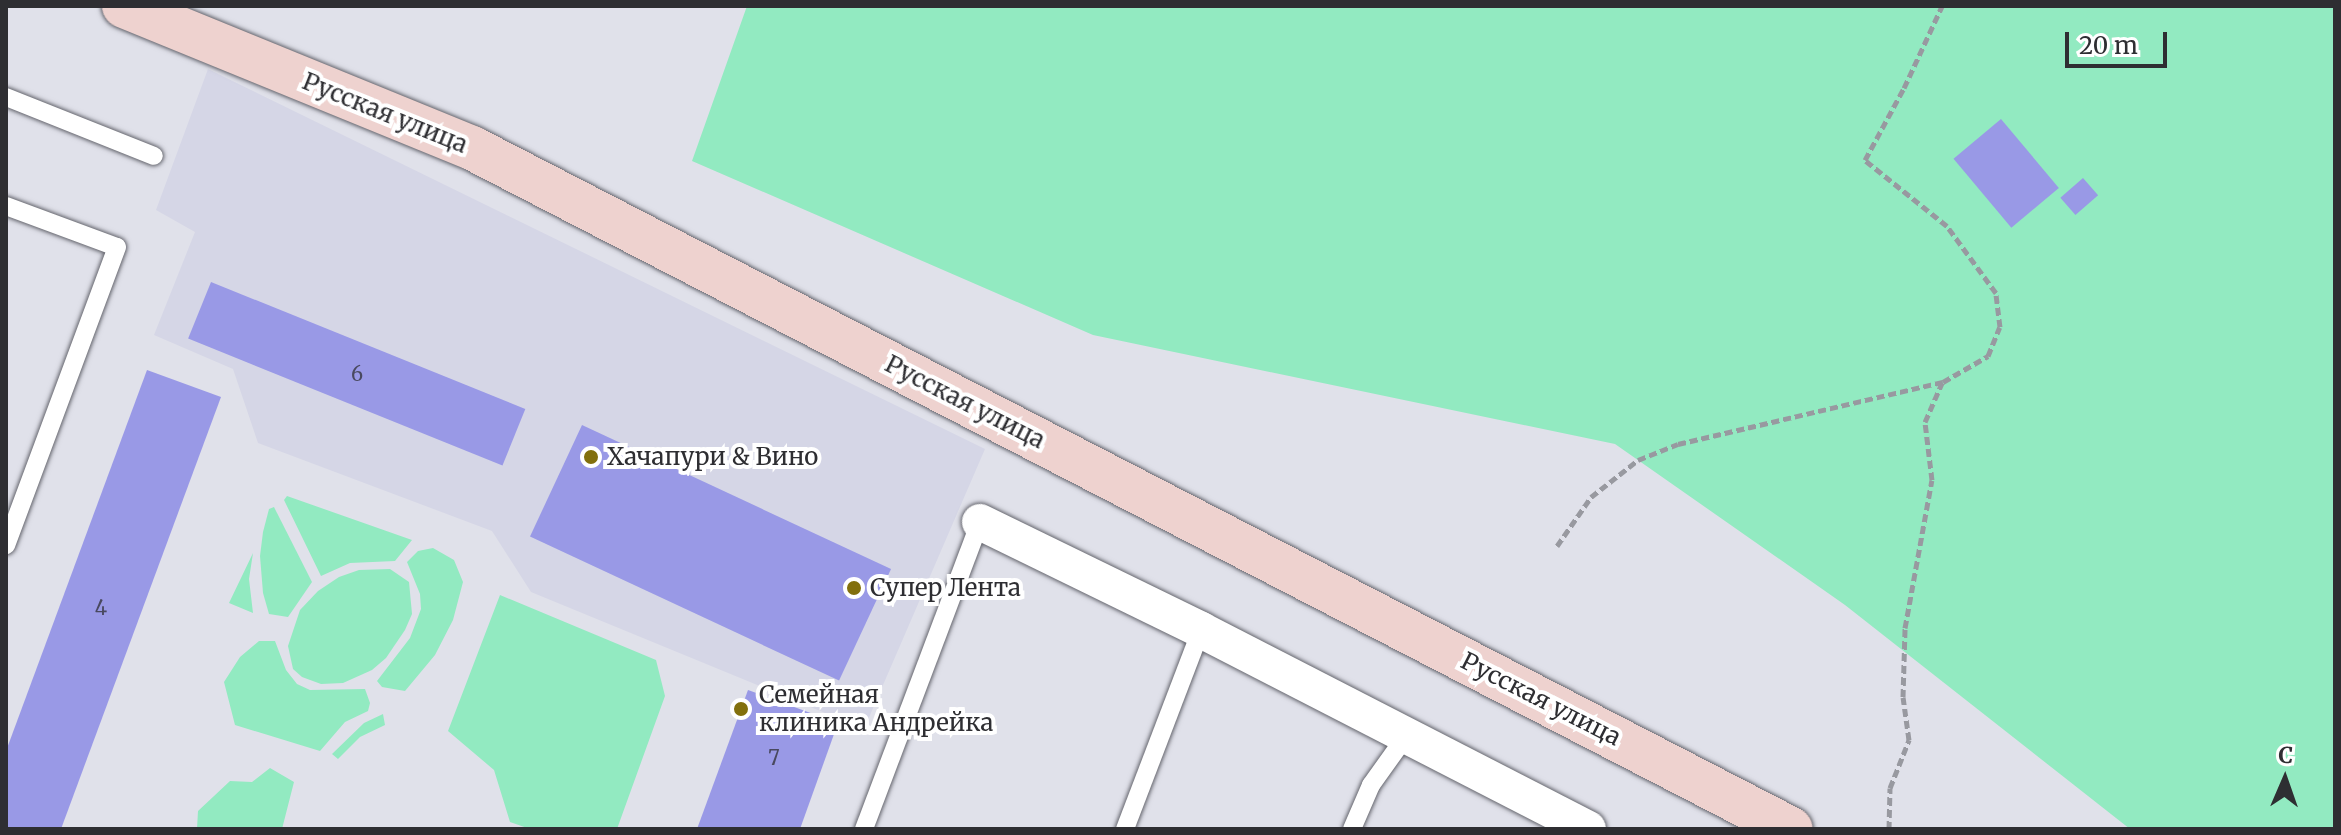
<!DOCTYPE html>
<html>
<head>
<meta charset="utf-8">
<style>
	body { margin:0 }
	#map { position:relative; width:2341px; height:835px; overflow:hidden; background:#e0e1ea; font-family:Merriweather,serif }
	div>[style] { position:absolute }
	[style*='--x'] { left:calc(var(--x)*1px); top:calc(var(--y)*1px); width:calc(var(--w)*1px); rotate:calc(var(--a)*1deg) }
	.built>* { inset:0; background:#d5d6e6 }
	.green>* { inset:0; background:#92eac1 }
	.building>* { inset:0; background:#9999e6; transform-origin:0 0 }
	.path>* { height:5px; margin-top:-2.5px; transform-origin:0; background:repeating-linear-gradient(90deg,#9899a0 0 8px,transparent 0 12px) }
	.roads { filter:drop-shadow(0 0 2px #64656d) drop-shadow(0 0 2px #64656d) }
	.lane>* { height:18px; margin:-9px; padding:0 9px; transform-origin:9px; border-radius:9px; background:#fff }
	.street>* { height:36px; margin:-18px; padding:0 18px; transform-origin:18px; border-radius:18px; background:#fff }
	.secondary>* { height:44px; margin:-22px; padding:0 22px; transform-origin:22px; border-radius:22px; background:#eed2cf }
	.dots>* { width:22px; height:22px; translate:-50% -50%; box-sizing:border-box; border:4px solid #fff; border-radius:50% }
	span { translate:-50% -50%; white-space:nowrap; text-align:center; line-height:1.15; -webkit-text-stroke:8px #fff; paint-order:stroke }
	.number-label { font-size:20px; color:#49495f }
	.number-label span { -webkit-text-stroke-width:0 }
	.street-label { font-size:24px; color:#2e2e32 }
	.poi-label { font-size:24px; color:#2e2e32 }
	.left { translate:0 -50%; text-align:left }
	.frame { position:absolute; inset:0; border:8px solid #2e2e32; pointer-events:none }
	.north { position:absolute; left:2245px; top:739px; width:80px; height:80px; -webkit-text-stroke:6px #fff; paint-order:stroke; rotate:2deg; font-size:22px; font-weight:700; line-height:32px; text-align:center; color:#2e2e32 }
	.north::after { content:''; display:block; margin:auto; width:28px; height:36px; background:#2e2e32; clip-path:polygon(50% 0,100% 100%,50% 72%,0 100%) }
	.scale { position:absolute; left:2065px; top:32px; width:102px; height:36px; box-sizing:border-box; border:4px solid #2e2e32; border-top:0; padding-left:10px; font-size:24px; line-height:28px; white-space:nowrap; color:#2e2e32; -webkit-text-stroke:6px #fff; paint-order:stroke }
</style>
</head>
<body>
<div id="map">
	<div class="built">
		<i style="clip-path:polygon(208px 69px,985px 449px,864px 729px,531px 592px,492px 531px,258px 443px,233px 369px,154px 335px,195px 232px,156px 210px)"></i>
	</div>
	<div class="green">
		<i style="clip-path:polygon(747px 6px,2335px 6px,2335px 829px,2130px 829px,1845px 605px,1615px 444px,1093px 335px,692px 161px)"></i>
		<i style="clip-path:polygon(287px 496px,412px 540px,395px 561px,350px 563px,321px 576px,284px 500px)"></i>
		<i style="clip-path:polygon(274px 507px,312px 582px,288px 617px,269px 614px,263px 593px,260px 556px,263px 532px,269px 509px)"></i>
		<i style="clip-path:polygon(433px 548px,454px 560px,463px 582px,453px 620px,435px 655px,405px 691px,382px 687px,377px 681px,410px 638px,421px 609px,420px 594px,407px 562px,418px 551px)"></i>
		<i style="clip-path:polygon(253px 553px,249px 579px,253px 613px,229px 603px)"></i>
		<i style="clip-path:polygon(390px 569px,409px 582px,412px 614px,405px 630px,386px 658px,372px 670px,343px 683px,321px 684px,302px 677px,293px 669px,288px 646px,300px 610px,318px 591px,339px 577px,359px 570px)"></i>
		<i style="clip-path:polygon(500px 595px,656px 660px,665px 696px,617px 829px,530px 829px,510px 822px,494px 770px,448px 731px)"></i>
		<i style="clip-path:polygon(259px 641px,275px 641px,286px 670px,297px 684px,310px 690px,365px 689px,370px 703px,368px 711px,345px 722px,320px 751px,235px 725px,224px 682px,240px 657px)"></i>
		<i style="clip-path:polygon(383px 714px,385px 725px,360px 737px,338px 759px,332px 754px,364px 723px)"></i>
		<i style="clip-path:polygon(270px 768px,294px 782px,282px 829px,197px 829px,198px 811px,230px 781px,252px 782px)"></i>
	</div>
	<div class="building">
		<i style="left:2001px;top:119px;width:90px;height:62px;rotate:50deg"></i>
		<i style="left:2083px;top:178px;width:23px;height:30px;rotate:49deg"></i>
		<i style="left:211px;top:282px;width:339px;height:61px;rotate:22deg"></i>
		<i style="clip-path:polygon(147px 370px,221px 397px,61px 829px,6px 829px,6px 751px)"></i>
		<i style="left:582px;top:425px;width:341px;height:123px;rotate:25deg"></i>
		<i style="clip-path:polygon(748px 690px,838px 723px,800px 829px,697px 829px)"></i>
	</div>
	<div class="path">
		<i style="--x:1557;--y:546;--w:60;--a:-55.2"></i>
		<i style="--x:1591;--y:497;--w:60;--a:-38.2"></i>
		<i style="--x:1638;--y:460;--w:43;--a:-21.8"></i>
		<i style="--x:1678;--y:444;--w:272;--a:-13.2"></i>
		<i style="--x:1943;--y:382;--w:52;--a:-30"></i>
		<i style="--x:1988;--y:356;--w:31;--a:-68"></i>
		<i style="--x:2000;--y:327;--w:34;--a:-97"></i>
		<i style="--x:1996;--y:293;--w:83;--a:-126.2"></i>
		<i style="--x:1947;--y:226;--w:105;--a:-141.2"></i>
		<i style="--x:1865;--y:160;--w:82;--a:-61.6"></i>
		<i style="--x:1904;--y:88;--w:90;--a:-65.1"></i>
		<i style="--x:1889;--y:829;--w:41;--a:-88.6"></i>
		<i style="--x:1890;--y:788;--w:52;--a:-68.4"></i>
		<i style="--x:1909;--y:740;--w:43;--a:-97.9"></i>
		<i style="--x:1903;--y:697;--w:69;--a:-88.3"></i>
		<i style="--x:1905;--y:628;--w:150;--a:-79.7"></i>
		<i style="--x:1932;--y:480;--w:58;--a:-96.9"></i>
		<i style="--x:1925;--y:422;--w:43;--a:-66.4"></i>
	</div>
	<div class="roads">
		<div class="lane">
			<i style="--x:6;--y:97;--w:159;--a:21.7"></i>
			<i style="--x:6;--y:206;--w:118;--a:20.3"></i>
			<i style="--x:117;--y:247;--w:318;--a:110.4"></i>
			<i style="--x:864;--y:829;--w:328;--a:-69.3"></i>
			<i style="--x:1125;--y:829;--w:213;--a:-69.1"></i>
			<i style="--x:1352;--y:829;--w:48;--a:-66.6"></i>
			<i style="--x:1371;--y:785;--w:60;--a:-54.5"></i>
		</div>
		<div class="street">
			<i style="--x:980;--y:522;--w:246;--a:26"></i>
			<i style="--x:1201;--y:630;--w:435;--a:27.2"></i>
		</div>
		<div class="secondary">
			<i style="--x:124;--y:6;--w:376;--a:22.2"></i>
			<i style="--x:472;--y:148;--w:1484;--a:27.31"></i>
		</div>
	</div>
	<div class="dots">
		<i style="left:591px;top:457px;background:#826f0d"></i>
		<i style="left:854px;top:588px;background:#826f0d"></i>
		<i style="left:741px;top:709px;background:#826f0d"></i>
	</div>
	<div class="number-label">
		<span style="left:357px;top:373px">6</span>
		<span style="left:101px;top:607px">4</span>
		<span style="left:774px;top:757px">7</span>
	</div>
	<div class="street-label">
		<span style="left:385px;top:113px;rotate:22deg">Русская улица</span>
		<span style="left:965px;top:402px;rotate:27deg">Русская улица</span>
		<span style="left:1541px;top:699px;rotate:27deg">Русская улица</span>
	</div>
	<div class="poi-label">
		<span class="left" style="left:607px;top:457px">Хачапури &amp; Вино</span>
		<span class="left" style="left:870px;top:588px">Супер Лента</span>
		<span class="left" style="left:759px;top:709px">Семейная<br>клиника Андрейка</span>
	</div>
	<div class="frame"></div>
	<div class="north">С</div>
	<div class="scale">20 m</div>
</div>
</body>
</html>
